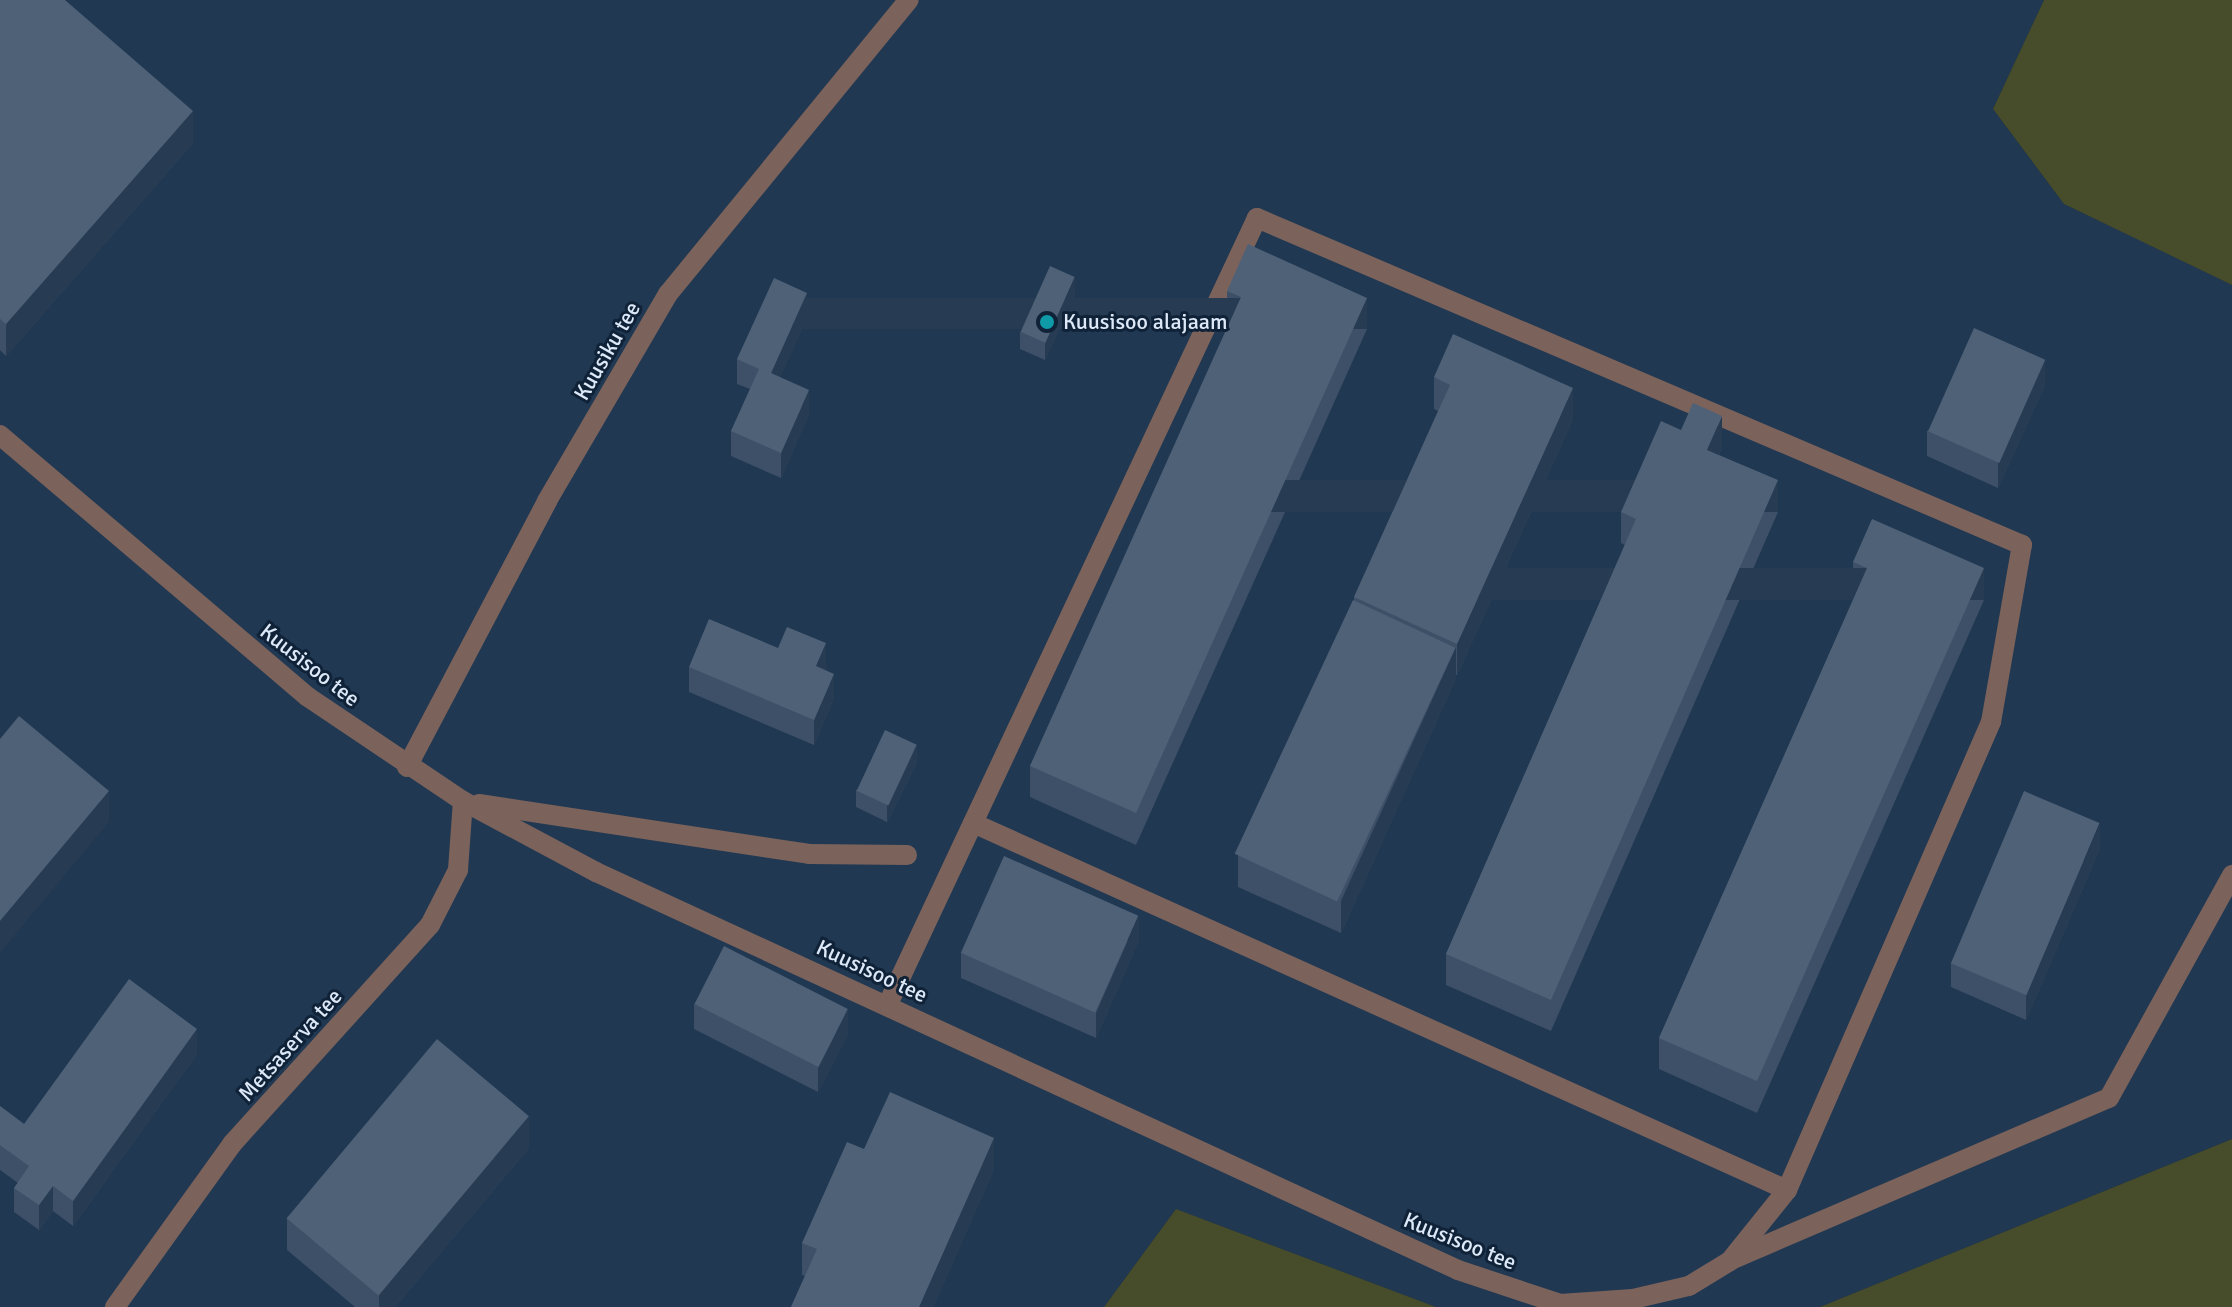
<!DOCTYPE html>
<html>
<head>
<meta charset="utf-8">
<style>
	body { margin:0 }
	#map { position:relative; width:2232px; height:1307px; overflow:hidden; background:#192c42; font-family:Signika,sans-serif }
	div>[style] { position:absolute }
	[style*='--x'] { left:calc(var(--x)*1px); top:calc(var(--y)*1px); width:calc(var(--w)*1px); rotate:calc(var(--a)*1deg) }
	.built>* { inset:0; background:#203852 }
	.green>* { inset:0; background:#474c2b }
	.minor>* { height:20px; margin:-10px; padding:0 10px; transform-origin:10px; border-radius:10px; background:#7b625b }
	.wall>* { inset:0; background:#3d5067 }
	.shaded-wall>* { inset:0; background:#273b52; transform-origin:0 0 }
	.building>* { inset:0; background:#4e6177; transform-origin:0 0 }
	.dots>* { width:22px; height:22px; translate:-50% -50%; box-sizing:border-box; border:4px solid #0f2237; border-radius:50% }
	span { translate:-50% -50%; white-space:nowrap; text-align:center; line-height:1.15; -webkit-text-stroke:6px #0f2237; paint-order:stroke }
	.poi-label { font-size:22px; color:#dde9f8 }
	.left { translate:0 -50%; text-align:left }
	.street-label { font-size:22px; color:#dde9f8 }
</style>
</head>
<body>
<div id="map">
	<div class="built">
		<i style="clip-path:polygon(0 0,2044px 0,1993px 109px,2064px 204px,2232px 285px,2232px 1139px,1820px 1307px,1436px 1307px,1176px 1209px,1104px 1307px,0 1307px)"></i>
	</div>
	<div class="green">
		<i style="clip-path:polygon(2044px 0,2232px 0,2232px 285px,2064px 204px,1993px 109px)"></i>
		<i style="clip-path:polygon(2232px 1139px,2232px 1307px,1820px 1307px)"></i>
		<i style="clip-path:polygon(1176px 1209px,1436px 1307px,1104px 1307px)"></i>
	</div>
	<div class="minor">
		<i style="--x:0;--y:435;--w:404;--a:40.4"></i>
		<i style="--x:308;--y:697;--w:187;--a:33.9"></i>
		<i style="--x:463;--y:801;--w:151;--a:28.1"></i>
		<i style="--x:596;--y:872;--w:949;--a:24.78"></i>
		<i style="--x:1458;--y:1270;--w:108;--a:18.4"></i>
		<i style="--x:1560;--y:1304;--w:73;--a:-3.9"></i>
		<i style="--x:1633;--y:1299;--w:57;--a:-13.1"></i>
		<i style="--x:1689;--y:1286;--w:48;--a:-31.4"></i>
		<i style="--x:1730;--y:1261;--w:91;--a:-51.2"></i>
		<i style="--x:1787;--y:1190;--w:511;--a:-66.45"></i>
		<i style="--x:1991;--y:722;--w:180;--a:-80.1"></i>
		<i style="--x:2022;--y:545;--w:832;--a:-156.86"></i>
		<i style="--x:1257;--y:218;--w:868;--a:115.15"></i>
		<i style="--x:407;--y:767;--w:301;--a:-62.2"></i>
		<i style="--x:547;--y:501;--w:240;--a:-59.7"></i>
		<i style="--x:668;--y:294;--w:380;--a:-50.7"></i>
		<i style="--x:479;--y:804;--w:334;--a:8.6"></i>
		<i style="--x:809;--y:854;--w:98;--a:0.6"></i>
		<i style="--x:973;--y:823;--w:893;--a:24.27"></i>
		<i style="--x:1733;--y:1259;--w:409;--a:-23.2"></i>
		<i style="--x:2109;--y:1098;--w:255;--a:-61.1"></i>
		<i style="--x:115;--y:1307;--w:201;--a:-54.3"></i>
		<i style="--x:232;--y:1144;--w:295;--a:-47.9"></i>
		<i style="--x:430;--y:925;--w:62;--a:-63"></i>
		<i style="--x:458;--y:870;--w:69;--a:-85.9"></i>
	</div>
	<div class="wall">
		<i style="clip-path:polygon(0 0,193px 143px,6px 356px,0 350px)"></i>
		<i style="clip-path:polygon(1227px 291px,1367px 329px,1136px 845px,1030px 797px,1030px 766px,1229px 323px,1227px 322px)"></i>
		<i style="clip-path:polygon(1075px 294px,1045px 360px,1020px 349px,1020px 332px)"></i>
		<i style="clip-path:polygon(807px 318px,780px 377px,809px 414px,781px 478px,731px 456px,731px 431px,750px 389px,737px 384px,737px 359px)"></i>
		<i style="clip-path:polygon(1434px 377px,1573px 419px,1457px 675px,1456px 675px,1456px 678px,1341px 933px,1238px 887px,1238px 855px,1354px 601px,1354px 597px,1438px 411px,1434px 409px)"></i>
		<i style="clip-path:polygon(2045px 385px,1998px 488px,1927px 456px,1927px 431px)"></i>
		<i style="clip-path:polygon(1722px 448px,1719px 455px,1778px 512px,1551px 1031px,1446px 985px,1446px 954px,1625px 545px,1621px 543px,1621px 512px)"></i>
		<i style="clip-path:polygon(1853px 562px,1984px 600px,1757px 1113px,1659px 1069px,1659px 1038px,1856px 594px,1853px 593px)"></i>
		<i style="clip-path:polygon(689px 667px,826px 668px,825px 670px,834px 698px,814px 745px,689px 692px)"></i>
		<i style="clip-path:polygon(917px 762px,887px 822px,856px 807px,856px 790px)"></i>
		<i style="clip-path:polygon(2100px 848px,2026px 1020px,1951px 987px,1951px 963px)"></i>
		<i style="clip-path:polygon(1139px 940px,1096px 1038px,961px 978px,961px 953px)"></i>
		<i style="clip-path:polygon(694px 1004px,848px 1034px,818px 1092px,694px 1029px)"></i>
		<i style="clip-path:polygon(197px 1054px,73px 1226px,53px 1211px,39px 1230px,14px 1212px,14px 1188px,18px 1183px,0 1170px,0 1106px,24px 1124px)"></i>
		<i style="clip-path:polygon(529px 1148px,395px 1307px,355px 1307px,287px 1250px,287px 1218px)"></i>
		<i style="clip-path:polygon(864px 1149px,994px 1169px,933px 1307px,791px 1307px,805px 1276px,802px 1275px,802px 1243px)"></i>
	</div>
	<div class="shaded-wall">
		<i style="clip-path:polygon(193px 111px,193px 143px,6px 356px,6px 324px)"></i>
		<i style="clip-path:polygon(1075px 277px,1075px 294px,1045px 360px,1045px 343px)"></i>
		<i style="clip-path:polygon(807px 293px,807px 318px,771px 398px,771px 373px)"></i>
		<i style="left:1367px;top:298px;width:31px;height:564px;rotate:90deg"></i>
		<i style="clip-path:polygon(2045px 360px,2045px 385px,1998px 488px,1998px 463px)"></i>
		<i style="clip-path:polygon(1573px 388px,1573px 419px,1457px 675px,1457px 644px)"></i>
		<i style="clip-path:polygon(809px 390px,809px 414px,781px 478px,781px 453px)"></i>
		<i style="clip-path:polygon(1722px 416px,1722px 448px,1707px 481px,1707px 450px)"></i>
		<i style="left:1778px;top:480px;width:32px;height:567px;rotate:90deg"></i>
		<i style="left:1984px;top:568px;width:32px;height:561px;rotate:90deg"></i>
		<i style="clip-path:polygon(826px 643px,826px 668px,816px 691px,816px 666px)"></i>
		<i style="clip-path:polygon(1456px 647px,1456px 678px,1341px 933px,1341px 901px)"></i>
		<i style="clip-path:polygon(834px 674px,834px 698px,814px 745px,814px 720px)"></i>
		<i style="clip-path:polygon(917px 745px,917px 762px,887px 822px,887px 805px)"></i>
		<i style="clip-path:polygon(109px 791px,109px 822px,0 953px,0 921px)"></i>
		<i style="clip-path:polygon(2100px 823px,2100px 848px,2026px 1020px,2026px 995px)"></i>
		<i style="clip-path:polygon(1139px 915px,1139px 940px,1096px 1038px,1096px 1013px)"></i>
		<i style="clip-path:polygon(848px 1009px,848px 1034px,818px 1092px,818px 1068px)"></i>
		<i style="clip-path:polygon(197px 1029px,197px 1054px,73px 1226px,73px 1201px)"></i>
		<i style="clip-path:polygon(529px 1116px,529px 1148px,395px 1307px,379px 1307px,379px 1295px)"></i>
		<i style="clip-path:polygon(994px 1138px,994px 1169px,933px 1307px,919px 1307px)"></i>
		<i style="clip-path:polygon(53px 1186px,53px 1211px,39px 1230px,39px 1205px)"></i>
	</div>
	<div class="building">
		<i style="clip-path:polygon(0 0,65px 0,193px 111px,6px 324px,0 319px)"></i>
		<i style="clip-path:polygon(1248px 244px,1367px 298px,1136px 813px,1030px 766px,1241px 297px,1227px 291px)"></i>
		<i style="left:1050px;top:266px;width:27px;height:72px;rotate:24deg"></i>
		<i style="clip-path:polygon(774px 278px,807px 293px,771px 373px,809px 390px,781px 453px,731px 431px,759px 369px,737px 359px)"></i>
		<i style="left:1974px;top:328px;width:78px;height:113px;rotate:24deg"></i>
		<i style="clip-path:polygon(1453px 334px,1573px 388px,1457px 644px,1354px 597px,1450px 385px,1434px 377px)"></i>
		<i style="clip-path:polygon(1693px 403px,1722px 416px,1707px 450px,1778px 480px,1551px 1000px,1446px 954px,1636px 519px,1621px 512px,1661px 421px,1681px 430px)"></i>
		<i style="clip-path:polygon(1872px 519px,1984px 568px,1757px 1081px,1659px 1038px,1867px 568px,1853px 562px)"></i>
		<i style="left:1353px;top:600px;width:113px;height:280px;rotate:25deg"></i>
		<i style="clip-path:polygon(709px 619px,778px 648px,787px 627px,826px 643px,816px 666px,834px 674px,814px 720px,689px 667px)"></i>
		<i style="clip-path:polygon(19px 716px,109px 791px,0 921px,0 739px)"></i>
		<i style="left:885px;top:730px;width:35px;height:67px;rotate:25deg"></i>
		<i style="left:2024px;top:791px;width:82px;height:187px;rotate:23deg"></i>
		<i style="left:1004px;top:856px;width:147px;height:106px;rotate:24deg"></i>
		<i style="left:724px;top:946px;width:139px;height:65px;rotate:27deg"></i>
		<i style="clip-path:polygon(129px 979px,197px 1029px,73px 1201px,53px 1186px,39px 1205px,14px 1188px,29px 1166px,0 1145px,0 1106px,24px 1124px)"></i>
		<i style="left:437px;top:1039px;width:120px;height:234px;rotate:40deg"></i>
		<i style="clip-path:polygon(890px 1092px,994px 1138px,919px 1307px,791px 1307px,817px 1249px,802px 1243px,847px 1142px,864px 1149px)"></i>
	</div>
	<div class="dots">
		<i style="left:1047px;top:322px;background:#0f9aa8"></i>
	</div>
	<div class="poi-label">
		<span class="left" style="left:1063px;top:322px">Kuusisoo alajaam</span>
	</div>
	<div class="street-label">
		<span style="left:607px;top:351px;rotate:-60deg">Kuusiku tee</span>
		<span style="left:310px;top:665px;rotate:38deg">Kuusisoo tee</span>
		<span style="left:872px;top:971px;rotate:25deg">Kuusisoo tee</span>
		<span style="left:290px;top:1045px;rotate:-48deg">Metsaserva tee</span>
		<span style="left:1460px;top:1241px;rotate:22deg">Kuusisoo tee</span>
	</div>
</div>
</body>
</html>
